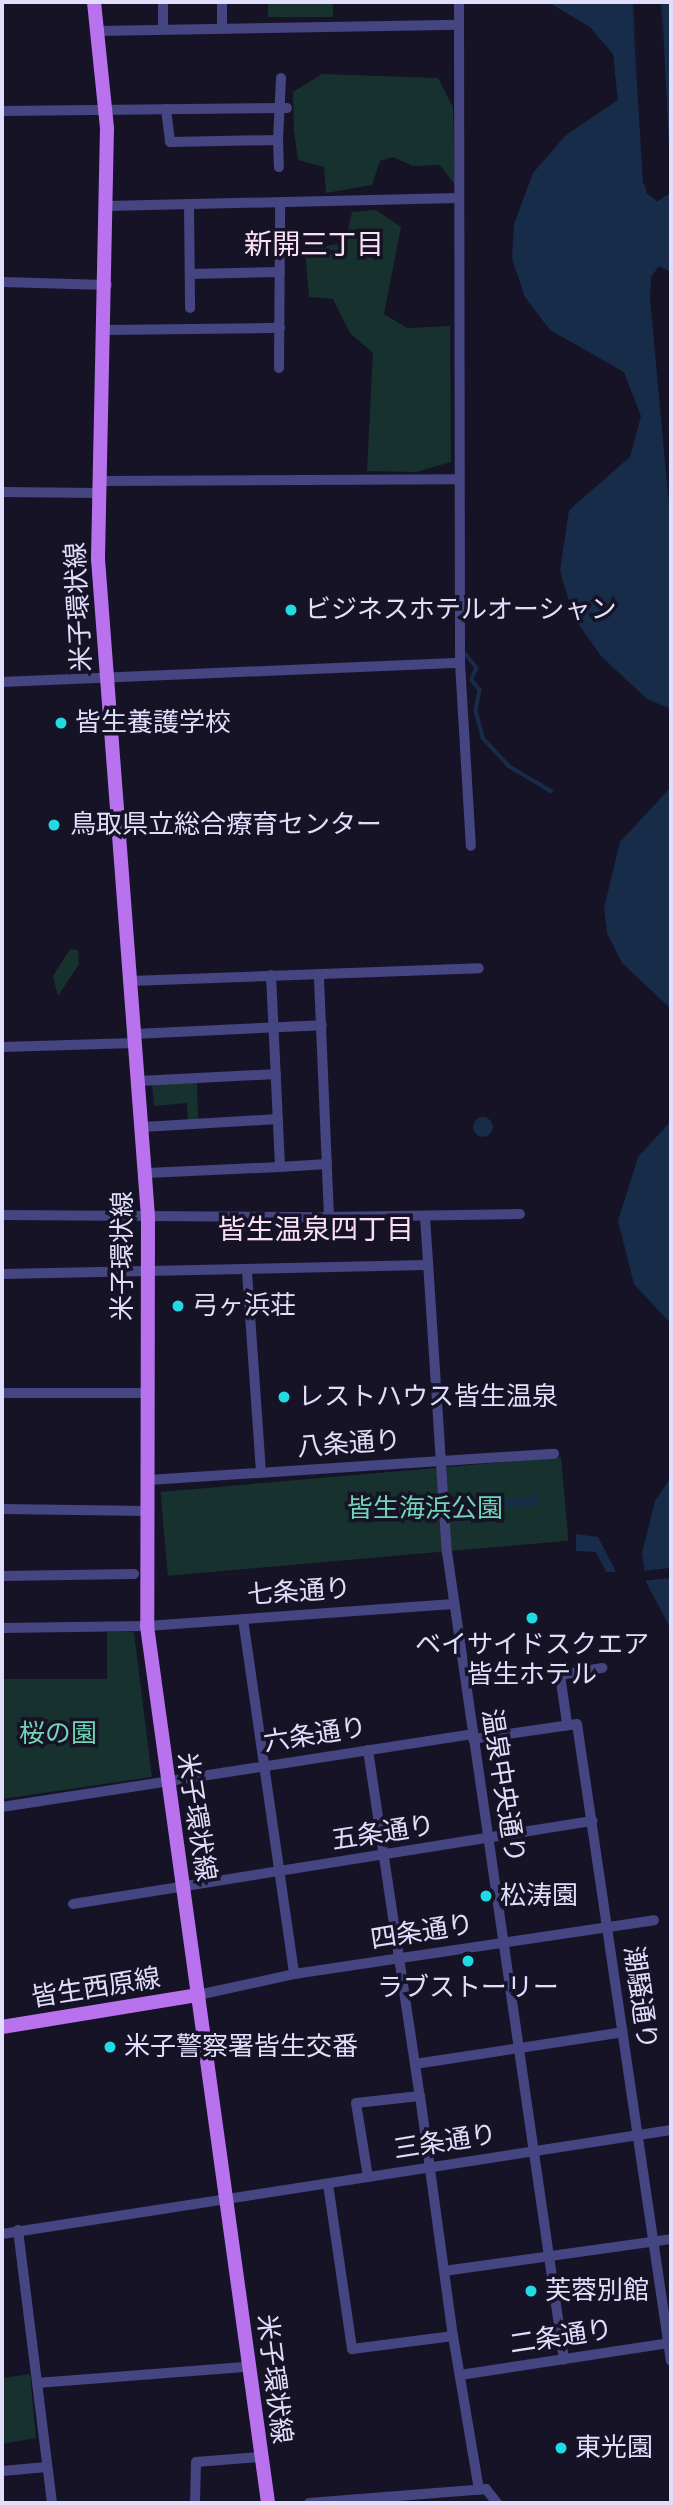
<!DOCTYPE html>
<html>
<head>
<meta charset="utf-8">
<style>
	body { margin:0 }
	#map { position:relative; width:673px; height:2505px; overflow:hidden; background:#161327; font-family:Figtree,"Noto Sans JP",sans-serif }
	div>[style] { position:absolute }
	[style*='--x'] { left:calc(var(--x)*1px); top:calc(var(--y)*1px); width:calc(var(--w)*1px); rotate:calc(var(--a)*1deg) }
	.green>* { inset:0; background:#17312e; transform-origin:0 0 }
	.water>* { inset:0; background:#162c49 }
	.round { border-radius:50% }
	.pier>* { inset:0; background:#161327; transform-origin:0 0 }
	.stream>* { height:3.5px; margin:-1.75px; padding:0 1.75px; transform-origin:1.75px; border-radius:1.75px; background:#162c49 }
	.minor>* { height:10px; margin:-5px; padding:0 5px; transform-origin:5px; border-radius:5px; background:#444581 }
	.major>* { height:14px; margin:-7px; padding:0 7px; transform-origin:7px; border-radius:7px; background:#b872ee }
	.dots>* { width:19px; height:19px; translate:-50% -50%; box-sizing:border-box; border:4px solid #161327; border-radius:50% }
	span { translate:-50% -50%; white-space:nowrap; text-align:center; line-height:1.15; -webkit-text-stroke:7px #161327; paint-order:stroke }
	.street-label { font-size:26px; color:#e0defb }
	.poi-label { font-size:26px; color:#e0defb }
	.left { translate:0 -50%; text-align:left }
	.park-label { font-size:26px; color:#72d3b5 }
	.neighbourhood-label { font-size:28px; color:#fbe0f3 }
	.frame { position:absolute; inset:0; border:4px solid #e0defb; pointer-events:none }
</style>
</head>
<body>
<div id="map">
	<div class="green">
		<i style="left:268px;top:2px;width:65px;height:15px"></i>
		<i style="clip-path:polygon(322px 74px,438px 78px,453px 107px,455px 185px,440px 165px,413px 166px,393px 157px,380px 161px,372px 185px,326px 193px,324px 167px,298px 160px,294px 130px,293px 92px)"></i>
		<i style="clip-path:polygon(376px 210px,401px 227px,384px 314px,407px 328px,450px 326px,451px 462px,416px 472px,367px 471px,373px 353px,350px 333px,333px 299px,309px 297px,305px 249px,345px 243px,352px 212px)"></i>
		<i style="clip-path:polygon(70px 949px,78px 950px,79px 964px,58px 996px,53px 976px)"></i>
		<i style="clip-path:polygon(197px 1081px,198px 1120px,188px 1121px,187px 1103px,154px 1106px,152px 1084px)"></i>
		<i style="left:561px;top:1457px;width:84px;height:402px;rotate:85deg"></i>
		<i style="clip-path:polygon(107px 1632px,134px 1632px,152px 1777px,2px 1799px,2px 1679px,107px 1679px)"></i>
		<i style="clip-path:polygon(30px 2374px,36px 2438px,2px 2444px,2px 2378px)"></i>
	</div>
	<div class="water">
		<i style="clip-path:polygon(548px 2px,633px 2px,646px 193px,657px 201px,669px 194px,661px 2px,671px 2px,671px 274px,663px 268px,652px 277px,671px 526px,671px 709px,647px 699px,601px 656px,574px 618px,560px 571px,569px 510px,630px 457px,641px 416px,624px 372px,550px 330px,525px 297px,512px 259px,514px 224px,533px 173px,566px 135px,618px 100px,613px 54px,590px 27px)"></i>
		<i style="clip-path:polygon(671px 787px,671px 1009px,622px 963px,607px 933px,604px 908px,620px 842px)"></i>
		<i class="round" style="left:473px;top:1117px;width:20px;height:20px"></i>
		<i style="clip-path:polygon(671px 1121px,671px 1324px,634px 1284px,618px 1221px,638px 1157px)"></i>
		<i style="clip-path:polygon(671px 1477px,671px 1629px,646px 1582px,642px 1553px,655px 1501px)"></i>
		<i style="clip-path:polygon(452px 1490px,470px 1504px,537px 1496px,538px 1506px,470px 1507px,455px 1523px,463px 1506px)"></i>
		<i style="clip-path:polygon(424px 1493px,411px 1509px,423px 1526px,406px 1509px,411px 1497px)"></i>
		<i style="clip-path:polygon(576px 1534px,598px 1537px,616px 1572px,606px 1572px,596px 1552px,576px 1551px)"></i>
	</div>
	<div class="pier">
		<i style="clip-path:polygon(632px 2px,647px 182px,658px 198px,666px 189px,662px 2px,671px 189px,657px 202px,643px 183px)"></i>
		<i style="clip-path:polygon(659px 266px,671px 272px,671px 277px,659px 271px,655px 283px,671px 527px,650px 298px,651px 277px)"></i>
		<i style="left:670px;top:1568px;width:10px;height:29px;rotate:84deg"></i>
	</div>
	<div class="stream">
		<i style="--x:466;--y:654;--w:18;--a:52"></i>
		<i style="--x:477;--y:668;--w:13;--a:113"></i>
		<i style="--x:472;--y:680;--w:13;--a:51"></i>
		<i style="--x:480;--y:690;--w:21;--a:101"></i>
		<i style="--x:476;--y:711;--w:28;--a:75"></i>
		<i style="--x:483;--y:738;--w:38;--a:47"></i>
		<i style="--x:509;--y:766;--w:49;--a:30.8"></i>
	</div>
	<div class="minor">
		<i style="--x:459;--y:2;--w:661;--a:89.91"></i>
		<i style="--x:460;--y:663;--w:183;--a:86.6"></i>
		<i style="--x:222;--y:28;--w:26;--a:-90"></i>
		<i style="--x:163;--y:29;--w:27;--a:-90"></i>
		<i style="--x:98;--y:31;--w:361;--a:-1"></i>
		<i style="--x:166;--y:109;--w:33;--a:83"></i>
		<i style="--x:170;--y:142;--w:108;--a:-1.1"></i>
		<i style="--x:278;--y:140;--w:62;--a:-87.2"></i>
		<i style="--x:2;--y:111;--w:285;--a:-0.6"></i>
		<i style="--x:278;--y:140;--w:27;--a:88"></i>
		<i style="--x:189;--y:205;--w:103;--a:89.4"></i>
		<i style="--x:107;--y:206;--w:351;--a:-1.3"></i>
		<i style="--x:190;--y:274;--w:90;--a:-1.3"></i>
		<i style="--x:2;--y:282;--w:105;--a:1.6"></i>
		<i style="--x:105;--y:330;--w:175;--a:-0.7"></i>
		<i style="--x:279;--y:368;--w:163;--a:-89.6"></i>
		<i style="--x:101;--y:481;--w:358;--a:-0.3"></i>
		<i style="--x:2;--y:492;--w:99;--a:0.6"></i>
		<i style="--x:2;--y:682;--w:458;--a:-2.4"></i>
		<i style="--x:271;--y:975;--w:192;--a:87.3"></i>
		<i style="--x:280;--y:1167;--w:47;--a:-3.7"></i>
		<i style="--x:130;--y:981;--w:349;--a:-2.1"></i>
		<i style="--x:134;--y:1034;--w:188;--a:-2.7"></i>
		<i style="--x:2;--y:1047;--w:133;--a:-1.7"></i>
		<i style="--x:139;--y:1081;--w:137;--a:-2.9"></i>
		<i style="--x:143;--y:1127;--w:135;--a:-3.4"></i>
		<i style="--x:147;--y:1173;--w:133;--a:-2.6"></i>
		<i style="--x:2;--y:1215;--w:327;--a:0.4"></i>
		<i style="--x:329;--y:1217;--w:243;--a:-92.4"></i>
		<i style="--x:425;--y:1216;--w:337;--a:86.3"></i>
		<i style="--x:447;--y:1552;--w:816;--a:81.76"></i>
		<i style="--x:329;--y:1217;--w:191;--a:-0.9"></i>
		<i style="--x:247;--y:1272;--w:201;--a:86"></i>
		<i style="--x:2;--y:1274;--w:424;--a:-1.2"></i>
		<i style="--x:2;--y:1393;--w:146;--a:0"></i>
		<i style="--x:148;--y:1480;--w:407;--a:-3.7"></i>
		<i style="--x:2;--y:1509;--w:146;--a:0.8"></i>
		<i style="--x:2;--y:1576;--w:132;--a:-0.9"></i>
		<i style="--x:243;--y:1619;--w:359;--a:81.8"></i>
		<i style="--x:2;--y:1628;--w:145;--a:-0.8"></i>
		<i style="--x:147;--y:1626;--w:307;--a:-4.1"></i>
		<i style="--x:567;--y:1723;--w:49;--a:-98.3"></i>
		<i style="--x:560;--y:1675;--w:43;--a:-9.5"></i>
		<i style="--x:473;--y:1739;--w:105;--a:-8.2"></i>
		<i style="--x:577;--y:1724;--w:644;--a:81.61"></i>
		<i style="--x:368;--y:1750;--w:350;--a:81.5"></i>
		<i style="--x:2;--y:1807;--w:476;--a:-8.8"></i>
		<i style="--x:73;--y:1904;--w:526;--a:-9.09"></i>
		<i style="--x:198;--y:1995;--w:98;--a:-12.3"></i>
		<i style="--x:294;--y:1974;--w:364;--a:-8.5"></i>
		<i style="--x:415;--y:2064;--w:210;--a:-8.7"></i>
		<i style="--x:368;--y:2177;--w:75;--a:-99.2"></i>
		<i style="--x:356;--y:2103;--w:64;--a:-6.2"></i>
		<i style="--x:420;--y:2096;--w:242;--a:82.2"></i>
		<i style="--x:328;--y:2184;--w:167;--a:81.7"></i>
		<i style="--x:352;--y:2349;--w:102;--a:-7.3"></i>
		<i style="--x:453;--y:2336;--w:156;--a:80.4"></i>
		<i style="--x:18;--y:2230;--w:275;--a:82.9"></i>
		<i style="--x:2;--y:2234;--w:677;--a:-8.84"></i>
		<i style="--x:444;--y:2271;--w:229;--a:-8"></i>
		<i style="--x:460;--y:2375;--w:211;--a:-8.7"></i>
		<i style="--x:37;--y:2383;--w:211;--a:-4.4"></i>
		<i style="--x:2;--y:2471;--w:45;--a:-5.1"></i>
		<i style="--x:195;--y:2503;--w:41;--a:-88.6"></i>
		<i style="--x:196;--y:2462;--w:63;--a:-4.5"></i>
		<i style="--x:309;--y:2503;--w:178;--a:-4.5"></i>
		<i style="--x:486;--y:2489;--w:18;--a:52"></i>
	</div>
	<div class="major">
		<i style="--x:94;--y:2;--w:127;--a:84.1"></i>
		<i style="--x:107;--y:128;--w:431;--a:91.2"></i>
		<i style="--x:98;--y:559;--w:660;--a:85.65"></i>
		<i style="--x:148;--y:1217;--w:409;--a:90.1"></i>
		<i style="--x:147;--y:1626;--w:885;--a:82.14"></i>
		<i style="--x:2;--y:2027;--w:199;--a:-9.3"></i>
	</div>
	<div class="dots">
		<i style="left:291px;top:610px;background:#21dbe4"></i>
		<i style="left:61px;top:723px;background:#21dbe4"></i>
		<i style="left:54px;top:825px;background:#21dbe4"></i>
		<i style="left:178px;top:1306px;background:#21dbe4"></i>
		<i style="left:284px;top:1397px;background:#21dbe4"></i>
		<i style="left:532px;top:1618px;background:#21dbe4"></i>
		<i style="left:486px;top:1896px;background:#21dbe4"></i>
		<i style="left:468px;top:1961px;background:#21dbe4"></i>
		<i style="left:110px;top:2047px;background:#21dbe4"></i>
		<i style="left:531px;top:2291px;background:#21dbe4"></i>
		<i style="left:561px;top:2448px;background:#21dbe4"></i>
	</div>
	<div class="street-label">
		<span style="left:79px;top:607px;rotate:-93deg">米子環状線</span>
		<span style="left:123px;top:1256px;rotate:-90deg">米子環状線</span>
		<span style="left:349px;top:1444px;rotate:-4deg">八条通り</span>
		<span style="left:299px;top:1592px;rotate:-4deg">七条通り</span>
		<span style="left:315px;top:1735px;rotate:-9deg">六条通り</span>
		<span style="left:503px;top:1786px;rotate:81deg">温泉中央通り</span>
		<span style="left:196px;top:1817px;rotate:81deg">米子環状線</span>
		<span style="left:383px;top:1833px;rotate:-9deg">五条通り</span>
		<span style="left:422px;top:1932px;rotate:-9deg">四条通り</span>
		<span style="left:96px;top:1988px;rotate:-9deg">皆生西原線</span>
		<span style="left:640px;top:1998px;rotate:82deg">潮騒通り</span>
		<span style="left:445px;top:2142px;rotate:-9deg">三条通り</span>
		<span style="left:561px;top:2337px;rotate:-9deg">二条通り</span>
		<span style="left:274px;top:2379px;rotate:83deg">米子環状線</span>
	</div>
	<div class="poi-label">
		<span class="left" style="left:305px;top:610px">ビジネスホテルオーシャン</span>
		<span class="left" style="left:75px;top:723px">皆生養護学校</span>
		<span class="left" style="left:70px;top:825px">鳥取県立総合療育センター</span>
		<span class="left" style="left:192px;top:1306px">弓ヶ浜荘</span>
		<span class="left" style="left:298px;top:1397px">レストハウス皆生温泉</span>
		<span style="left:532px;top:1660px">ベイサイドスクエア<br>皆生ホテル</span>
		<span class="left" style="left:500px;top:1896px">松涛園</span>
		<span style="left:468px;top:1988px">ラブストーリー</span>
		<span class="left" style="left:124px;top:2047px">米子警察署皆生交番</span>
		<span class="left" style="left:545px;top:2291px">芙蓉別館</span>
		<span class="left" style="left:575px;top:2448px">東光園</span>
	</div>
	<div class="park-label">
		<span style="left:425px;top:1509px">皆生海浜公園</span>
		<span style="left:58px;top:1734px">桜の園</span>
	</div>
	<div class="neighbourhood-label">
		<span style="left:314px;top:244px">新開三丁目</span>
		<span style="left:316px;top:1229px">皆生温泉四丁目</span>
	</div>
	<div class="frame"></div>
</div>
</body>
</html>
